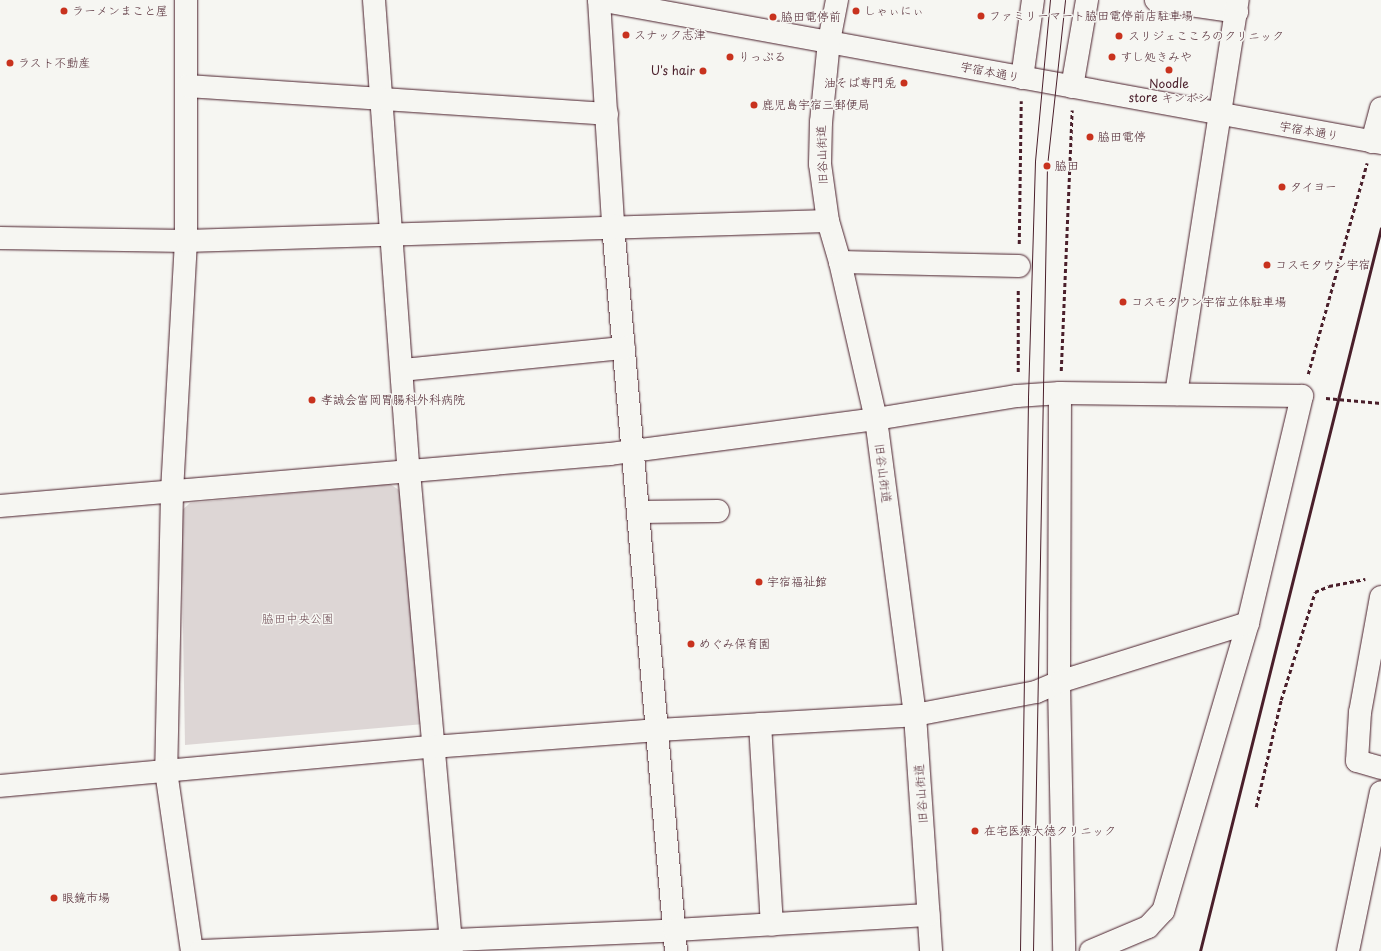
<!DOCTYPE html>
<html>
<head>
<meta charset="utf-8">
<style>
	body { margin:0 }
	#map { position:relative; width:1381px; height:951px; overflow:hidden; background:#f6f6f2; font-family:"Playpen Sans","Klee One",sans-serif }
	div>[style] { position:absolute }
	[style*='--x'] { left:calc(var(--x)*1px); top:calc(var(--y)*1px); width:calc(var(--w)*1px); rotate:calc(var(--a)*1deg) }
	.green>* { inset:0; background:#ddd6d5 }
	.path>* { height:2.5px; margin-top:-1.25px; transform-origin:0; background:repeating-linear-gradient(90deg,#4a1f2b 0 4px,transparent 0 7px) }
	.roads { filter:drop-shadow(0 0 1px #4a1f2b) drop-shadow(0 0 1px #4a1f2b) }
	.minor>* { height:22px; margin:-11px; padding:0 11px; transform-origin:11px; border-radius:11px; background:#f6f6f2 }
	.tram>* { height:1px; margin:-0.5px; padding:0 0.5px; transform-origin:0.5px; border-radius:0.5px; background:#4a1f2b }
	.rail>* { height:3px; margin:-1.5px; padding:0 1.5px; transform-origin:1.5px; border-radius:1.5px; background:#4a1f2b }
	.dots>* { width:11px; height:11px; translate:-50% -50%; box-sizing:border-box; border:2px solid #f6f6f2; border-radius:50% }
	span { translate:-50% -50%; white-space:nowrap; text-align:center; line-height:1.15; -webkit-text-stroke:3px #f6f6f2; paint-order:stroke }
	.poi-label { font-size:12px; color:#4a1f2b }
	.left { translate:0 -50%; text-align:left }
	.right { translate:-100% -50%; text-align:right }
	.street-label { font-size:12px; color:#4a1f2b }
	.park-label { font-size:12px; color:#6f4d56 }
</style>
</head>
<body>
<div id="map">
	<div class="green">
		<i style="clip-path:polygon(390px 484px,402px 492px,424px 724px,185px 745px,181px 511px,190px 503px)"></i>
	</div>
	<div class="path">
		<i style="--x:1019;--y:244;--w:143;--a:-89.2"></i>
		<i style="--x:1061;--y:371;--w:261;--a:-87.6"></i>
		<i style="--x:1018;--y:372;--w:83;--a:-90"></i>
		<i style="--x:1308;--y:374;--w:219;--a:-74.4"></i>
		<i style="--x:1326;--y:398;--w:55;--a:5.2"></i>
		<i style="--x:1256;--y:807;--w:110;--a:-76.8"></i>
		<i style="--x:1281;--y:700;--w:113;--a:-72.5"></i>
		<i style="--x:1315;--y:592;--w:15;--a:-23"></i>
		<i style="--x:1329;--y:586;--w:37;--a:-11"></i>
	</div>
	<div class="roads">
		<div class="minor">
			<i style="--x:186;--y:0;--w:241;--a:90"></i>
			<i style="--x:186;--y:241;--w:252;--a:93.2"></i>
			<i style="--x:172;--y:493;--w:278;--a:91.2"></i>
			<i style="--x:166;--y:771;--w:182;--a:81.8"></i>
			<i style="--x:374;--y:0;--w:473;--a:85.8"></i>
			<i style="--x:409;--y:472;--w:481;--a:84.9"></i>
			<i style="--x:599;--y:0;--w:225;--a:86.4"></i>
			<i style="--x:613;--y:225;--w:729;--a:85.04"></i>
			<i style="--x:599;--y:0;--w:795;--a:10.36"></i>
			<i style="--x:837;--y:0;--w:42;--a:101"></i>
			<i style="--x:829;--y:41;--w:81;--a:95.6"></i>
			<i style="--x:821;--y:122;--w:42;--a:91.4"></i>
			<i style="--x:820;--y:164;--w:58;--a:82"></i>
			<i style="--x:828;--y:221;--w:43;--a:73.7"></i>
			<i style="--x:840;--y:262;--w:161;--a:77.1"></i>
			<i style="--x:876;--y:419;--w:299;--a:82.5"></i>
			<i style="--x:915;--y:715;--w:237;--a:86.1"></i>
			<i style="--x:1156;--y:0;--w:82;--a:8.4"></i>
			<i style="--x:1022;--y:78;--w:79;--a:-82"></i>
			<i style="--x:187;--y:86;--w:421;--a:3.8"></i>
			<i style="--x:1072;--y:87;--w:88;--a:-80.2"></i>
			<i style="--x:1372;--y:142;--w:35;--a:-75"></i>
			<i style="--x:0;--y:238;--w:186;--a:0.9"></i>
			<i style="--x:186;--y:241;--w:642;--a:-1.78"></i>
			<i style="--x:840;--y:262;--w:179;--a:1.3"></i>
			<i style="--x:402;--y:370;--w:223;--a:-5.7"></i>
			<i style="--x:1060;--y:393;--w:289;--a:90.2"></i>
			<i style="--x:1059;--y:682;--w:269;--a:88.9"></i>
			<i style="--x:1176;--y:394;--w:399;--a:-81.1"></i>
			<i style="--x:0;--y:506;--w:612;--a:-4.87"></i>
			<i style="--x:610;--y:454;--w:268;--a:-7.5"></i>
			<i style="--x:876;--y:419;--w:143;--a:-9.3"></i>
			<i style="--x:1017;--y:396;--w:43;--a:-4"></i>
			<i style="--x:1060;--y:393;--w:242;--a:0.7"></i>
			<i style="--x:1302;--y:396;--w:233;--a:103.4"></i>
			<i style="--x:1248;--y:623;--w:300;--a:106.4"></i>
			<i style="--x:1163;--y:911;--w:22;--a:133"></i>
			<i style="--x:1148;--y:927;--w:62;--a:157.2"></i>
			<i style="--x:639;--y:512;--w:79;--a:-0.7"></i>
			<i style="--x:1381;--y:597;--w:117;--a:100.3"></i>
			<i style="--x:1360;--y:712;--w:49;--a:93.5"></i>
			<i style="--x:1357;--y:761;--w:25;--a:16"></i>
			<i style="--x:760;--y:724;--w:201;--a:86.6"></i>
			<i style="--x:0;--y:786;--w:434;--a:-5.2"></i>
			<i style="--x:432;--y:747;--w:227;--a:-4.3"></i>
			<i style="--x:658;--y:730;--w:257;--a:-3.3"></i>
			<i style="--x:915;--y:715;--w:123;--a:-10.8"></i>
			<i style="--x:1036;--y:692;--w:25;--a:-23"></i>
			<i style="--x:1059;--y:682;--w:198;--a:-17.3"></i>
			<i style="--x:201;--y:951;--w:473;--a:-2.5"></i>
			<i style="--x:674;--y:930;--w:255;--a:-3.4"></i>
			<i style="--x:1348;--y:951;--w:162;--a:-78.3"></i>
		</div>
	</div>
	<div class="tram">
		<i style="--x:1020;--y:951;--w:554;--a:-89.17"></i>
		<i style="--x:1028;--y:397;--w:236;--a:-88.3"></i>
		<i style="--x:1035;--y:161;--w:162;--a:-84.7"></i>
		<i style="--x:1033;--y:951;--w:785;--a:-88.98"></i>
		<i style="--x:1047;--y:166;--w:167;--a:-83.8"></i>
	</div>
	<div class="rail">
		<i style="--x:1200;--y:951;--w:745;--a:-75.95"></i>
	</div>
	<div class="dots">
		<i style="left:64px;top:11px;background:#c8321e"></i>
		<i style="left:856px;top:11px;background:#c8321e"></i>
		<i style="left:981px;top:16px;background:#c8321e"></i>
		<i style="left:773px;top:17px;background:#c8321e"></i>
		<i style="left:626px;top:35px;background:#c8321e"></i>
		<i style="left:1119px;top:36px;background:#c8321e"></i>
		<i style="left:730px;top:57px;background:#c8321e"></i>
		<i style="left:1112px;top:57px;background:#c8321e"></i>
		<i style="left:10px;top:63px;background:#c8321e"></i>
		<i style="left:1169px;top:70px;background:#c8321e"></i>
		<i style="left:703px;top:71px;background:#c8321e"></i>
		<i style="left:904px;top:83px;background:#c8321e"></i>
		<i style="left:754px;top:105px;background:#c8321e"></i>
		<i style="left:1090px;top:137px;background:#c8321e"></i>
		<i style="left:1047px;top:166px;background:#c8321e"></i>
		<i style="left:1282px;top:187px;background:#c8321e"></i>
		<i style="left:1267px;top:265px;background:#c8321e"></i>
		<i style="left:1123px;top:302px;background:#c8321e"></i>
		<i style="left:312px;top:400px;background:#c8321e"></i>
		<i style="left:759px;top:582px;background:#c8321e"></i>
		<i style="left:691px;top:644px;background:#c8321e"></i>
		<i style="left:975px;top:831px;background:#c8321e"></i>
		<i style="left:54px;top:898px;background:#c8321e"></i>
	</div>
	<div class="poi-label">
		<span class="left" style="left:72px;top:11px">ラーメンまこと屋</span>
		<span class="left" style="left:864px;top:11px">しゃぃにぃ</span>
		<span class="left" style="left:989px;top:16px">ファミリーマート脇田電停前店駐車場</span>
		<span class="left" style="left:781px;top:17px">脇田電停前</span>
		<span class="left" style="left:634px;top:35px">スナック志津</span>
		<span class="left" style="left:1128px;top:36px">スリジェこころのクリニック</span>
		<span class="left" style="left:738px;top:57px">りっぷる</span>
		<span class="left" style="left:1120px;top:57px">すし処きみや</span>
		<span class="left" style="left:18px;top:63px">ラスト不動産</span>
		<span class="right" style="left:695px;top:71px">U's hair</span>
		<span class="right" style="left:896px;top:83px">油そば専門兎</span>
		<span style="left:1169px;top:91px">Noodle<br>store キンボシ</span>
		<span class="left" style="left:762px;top:105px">鹿児島宇宿三郵便局</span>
		<span class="left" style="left:1098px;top:137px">脇田電停</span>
		<span class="left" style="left:1055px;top:166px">脇田</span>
		<span class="left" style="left:1290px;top:187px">タイヨー</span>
		<span class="left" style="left:1275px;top:265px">コスモタウン宇宿</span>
		<span class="left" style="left:1131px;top:302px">コスモタウン宇宿立体駐車場</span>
		<span class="left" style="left:321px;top:400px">孝誠会富岡胃腸科外科病院</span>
		<span class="left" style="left:767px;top:582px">宇宿福祉館</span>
		<span class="left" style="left:699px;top:644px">めぐみ保育園</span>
		<span class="left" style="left:984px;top:831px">在宅医療大徳クリニック</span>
		<span class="left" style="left:62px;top:898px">眼鏡市場</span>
	</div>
	<div class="street-label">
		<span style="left:990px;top:72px;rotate:11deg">宇宿本通り</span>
		<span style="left:1309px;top:131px;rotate:10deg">宇宿本通り</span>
		<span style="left:822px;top:155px;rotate:-92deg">旧谷山街道</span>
		<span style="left:883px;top:473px;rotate:83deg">旧谷山街道</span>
		<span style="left:921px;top:794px;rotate:-94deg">旧谷山街道</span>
	</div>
	<div class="park-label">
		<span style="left:298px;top:619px">脇田中央公園</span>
	</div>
</div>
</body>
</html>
